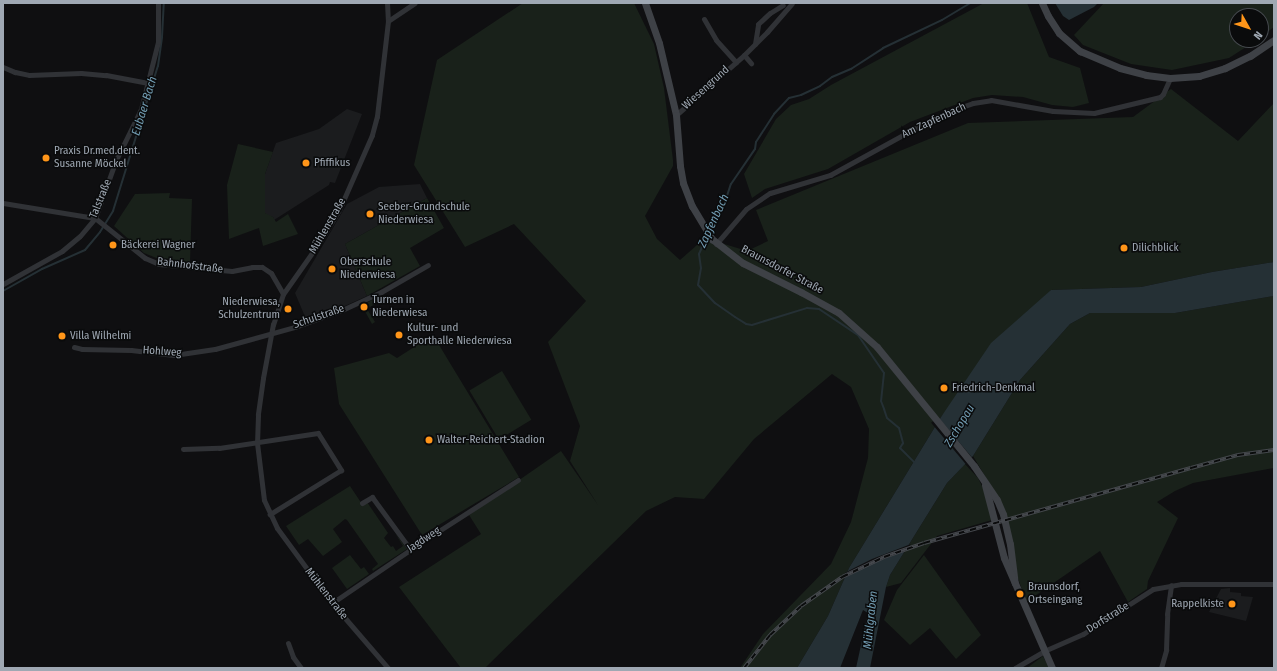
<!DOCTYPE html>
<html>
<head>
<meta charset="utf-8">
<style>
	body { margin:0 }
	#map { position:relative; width:1277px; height:671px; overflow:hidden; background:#0f0f11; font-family:"Fira Sans Condensed",sans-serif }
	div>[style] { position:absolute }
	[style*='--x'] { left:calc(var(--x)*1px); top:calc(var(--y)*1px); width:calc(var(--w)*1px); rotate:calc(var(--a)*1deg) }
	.built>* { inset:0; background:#1b1c1e }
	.green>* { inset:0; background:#19211a; transform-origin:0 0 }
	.water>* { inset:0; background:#253035 }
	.pier>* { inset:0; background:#0f0f11; transform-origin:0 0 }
	.stream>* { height:2px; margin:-1px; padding:0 1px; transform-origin:1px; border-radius:1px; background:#253035 }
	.street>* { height:5px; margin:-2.5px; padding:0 2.5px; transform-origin:2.5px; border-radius:2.5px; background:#303236 }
	.secondary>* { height:7px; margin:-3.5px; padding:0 3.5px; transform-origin:3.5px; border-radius:3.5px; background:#3e4146 }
	.rail>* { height:3.5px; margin-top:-1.75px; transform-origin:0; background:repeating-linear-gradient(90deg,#0a0b0c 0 6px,#45484d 0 12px); box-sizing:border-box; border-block:1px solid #45484d }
	.dots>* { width:11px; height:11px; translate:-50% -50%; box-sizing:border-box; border:2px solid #0a0b0c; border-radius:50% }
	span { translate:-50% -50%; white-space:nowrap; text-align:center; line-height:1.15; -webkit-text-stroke:3px #0a0b0c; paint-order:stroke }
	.street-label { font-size:11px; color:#9fa8b3 }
	.poi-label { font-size:11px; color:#9fa8b3 }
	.left { translate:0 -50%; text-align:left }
	.right { translate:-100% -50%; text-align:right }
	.water-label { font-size:12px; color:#729cb2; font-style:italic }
	.frame { position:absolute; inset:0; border:4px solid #9fa8b3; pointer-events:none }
	.north { position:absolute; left:1229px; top:8px; width:40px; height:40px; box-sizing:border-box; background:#0a0b0c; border:1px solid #464a4f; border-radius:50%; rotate:129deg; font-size:11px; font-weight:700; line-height:16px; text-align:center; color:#9fa8b3 }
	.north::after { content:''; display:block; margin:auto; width:14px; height:18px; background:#ff9519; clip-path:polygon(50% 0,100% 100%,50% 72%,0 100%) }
</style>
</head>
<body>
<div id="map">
	<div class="built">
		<i style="clip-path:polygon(347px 109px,362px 114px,335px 183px,330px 182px,329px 185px,274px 220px,273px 217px,268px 216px,265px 213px,265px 174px,276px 143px,319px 129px)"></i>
		<i style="clip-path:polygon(420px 184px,427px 198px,345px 244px,367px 296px,338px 309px,306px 319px,295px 293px,347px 204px,379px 187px)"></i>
		<i style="clip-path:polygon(1230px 588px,1230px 592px,1241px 593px,1241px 596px,1253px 597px,1246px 621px,1209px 612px,1221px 589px)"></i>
	</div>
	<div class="green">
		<i style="clip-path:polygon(523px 3px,634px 3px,654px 44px,664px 88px,673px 160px,673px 166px,645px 216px,657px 239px,680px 260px,705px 238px,747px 251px,768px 241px,756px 210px,968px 123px,1133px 117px,1171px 89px,1238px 141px,1274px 103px,1274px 262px,1212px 272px,1141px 287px,1051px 290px,941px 417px,849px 568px,828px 616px,797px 668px,740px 668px,763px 634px,831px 564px,851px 522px,868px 458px,869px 429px,851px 387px,832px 374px,754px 439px,704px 499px,675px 497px,646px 511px,485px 668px,461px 668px,399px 587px,481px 534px,469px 515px,561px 451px,598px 505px,570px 461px,580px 426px,548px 342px,586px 301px,514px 224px,465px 247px,414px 165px,437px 60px)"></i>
		<i style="clip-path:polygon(984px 3px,1027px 3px,1049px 57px,1080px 68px,1089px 103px,1073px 107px,1052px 105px,1023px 97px,992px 95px,973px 98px,910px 122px,828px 169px,765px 189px,752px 198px,744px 174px,776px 119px,791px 105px,809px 99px,831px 85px)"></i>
		<i style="clip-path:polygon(1104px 3px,1274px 3px,1274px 27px,1261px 37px,1261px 16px,1237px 16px,1237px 40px,1257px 40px,1229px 58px,1172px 70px,1131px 64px,1083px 45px,1074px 35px)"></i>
		<i style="clip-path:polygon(238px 144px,273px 152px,265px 174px,265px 213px,273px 217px,276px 222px,288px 214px,298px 234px,263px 246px,259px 228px,229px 239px,227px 185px)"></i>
		<i style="clip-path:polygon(170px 193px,169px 198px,192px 199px,190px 263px,164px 261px,144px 253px,114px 226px,135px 194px)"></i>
		<i style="clip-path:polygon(427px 198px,444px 228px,410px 248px,420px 266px,367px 296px,345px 244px)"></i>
		<i style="clip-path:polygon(1274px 296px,1274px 468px,1193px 483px,1175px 491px,1157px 502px,1178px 518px,1148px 581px,1147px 589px,1128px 602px,1100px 551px,1026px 602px,1017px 575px,1003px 506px,973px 456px,1020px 380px,1070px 324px,1090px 313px,1175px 313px)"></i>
		<i style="clip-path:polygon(375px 298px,378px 302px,367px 309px,375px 322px,372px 324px,362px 306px)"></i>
		<i style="clip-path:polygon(433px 335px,519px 477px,422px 535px,339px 404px,334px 368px,389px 353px,397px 358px)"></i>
		<i style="left:502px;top:371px;width:57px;height:38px;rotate:59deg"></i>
		<i style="clip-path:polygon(965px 464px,978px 478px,983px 488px,992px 520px,937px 536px,901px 583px,886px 587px,890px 575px,947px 483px)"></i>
		<i style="clip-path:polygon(350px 486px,362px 504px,367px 502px,388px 533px,384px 538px,391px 547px,393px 546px,396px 551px,403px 546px,395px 533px,407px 549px,373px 571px,372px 569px,378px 564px,347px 520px,345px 519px,333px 529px,342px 542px,323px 556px,308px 539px,299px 545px,286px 526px)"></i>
		<i style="clip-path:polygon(350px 555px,361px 569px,364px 567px,369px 574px,347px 589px,332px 568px)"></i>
		<i style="clip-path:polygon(924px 555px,981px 635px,956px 659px,930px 628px,910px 645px,884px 620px,897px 590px)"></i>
		<i style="clip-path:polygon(1043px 656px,1049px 668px,1027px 668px)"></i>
	</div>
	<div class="water">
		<i style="clip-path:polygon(1055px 3px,1098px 3px,1094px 7px,1069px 20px,1063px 16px)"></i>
		<i style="clip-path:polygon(1274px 262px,1274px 296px,1175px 313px,1090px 313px,1070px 324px,1020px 380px,973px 456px,947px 483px,890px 575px,886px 587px,870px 668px,856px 668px,868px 613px,863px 610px,840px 668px,797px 668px,828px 616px,849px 568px,941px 417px,991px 343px,1051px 290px,1141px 287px,1212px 272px)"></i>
	</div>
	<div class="pier">
		<i style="left:938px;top:417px;width:54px;height:9px;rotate:50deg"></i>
		<i style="clip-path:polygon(911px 544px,907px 550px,873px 563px,842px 579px,845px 573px,852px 569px,872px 559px)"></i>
	</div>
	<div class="stream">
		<i style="--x:709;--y:232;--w:31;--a:-61"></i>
		<i style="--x:724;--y:205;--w:22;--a:-72"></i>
		<i style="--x:731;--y:184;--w:42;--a:-55.6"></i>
		<i style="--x:755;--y:149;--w:7;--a:-82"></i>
		<i style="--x:756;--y:142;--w:33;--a:-57"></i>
		<i style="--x:774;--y:114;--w:22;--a:-47"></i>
		<i style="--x:789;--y:98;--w:12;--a:-14"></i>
		<i style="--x:801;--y:95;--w:21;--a:-25"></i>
		<i style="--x:820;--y:86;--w:15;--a:-37"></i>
		<i style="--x:832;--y:77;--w:21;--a:-23"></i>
		<i style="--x:851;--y:69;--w:38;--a:-33"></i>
		<i style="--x:883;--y:48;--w:65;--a:-25.4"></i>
		<i style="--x:942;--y:20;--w:33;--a:-31"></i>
		<i style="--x:707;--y:236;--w:20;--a:114"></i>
		<i style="--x:699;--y:254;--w:14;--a:82"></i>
		<i style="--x:701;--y:268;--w:17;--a:100"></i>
		<i style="--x:698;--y:285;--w:25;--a:47"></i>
		<i style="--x:715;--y:303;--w:24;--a:35"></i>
		<i style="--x:735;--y:317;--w:13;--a:32"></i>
		<i style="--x:746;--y:324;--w:6;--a:9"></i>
		<i style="--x:752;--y:325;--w:58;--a:-17.2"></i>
		<i style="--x:807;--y:308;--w:12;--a:5"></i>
		<i style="--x:819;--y:309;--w:47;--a:33.7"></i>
		<i style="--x:858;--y:335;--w:46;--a:55.6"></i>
		<i style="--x:884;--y:373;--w:28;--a:96"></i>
		<i style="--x:881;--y:401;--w:9;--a:69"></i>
		<i style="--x:884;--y:409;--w:9;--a:72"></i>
		<i style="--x:887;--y:418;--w:16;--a:40"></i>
		<i style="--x:899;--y:428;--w:16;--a:75"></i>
		<i style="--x:903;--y:443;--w:6;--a:121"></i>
		<i style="--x:900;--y:448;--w:20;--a:45"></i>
		<i style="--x:3;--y:291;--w:45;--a:-29.4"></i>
		<i style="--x:42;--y:269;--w:47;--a:-23.8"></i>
		<i style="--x:85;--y:250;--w:23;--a:-50"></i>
		<i style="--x:100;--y:232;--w:25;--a:-58"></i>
		<i style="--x:113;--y:211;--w:152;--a:-72.8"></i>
		<i style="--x:158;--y:66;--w:29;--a:-82"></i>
		<i style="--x:162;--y:37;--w:34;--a:-87"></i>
	</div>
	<div class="street">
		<i style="--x:387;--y:3;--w:18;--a:87"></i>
		<i style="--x:388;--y:21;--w:96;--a:96.6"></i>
		<i style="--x:377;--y:116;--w:20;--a:105"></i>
		<i style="--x:372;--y:135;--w:82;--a:113.7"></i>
		<i style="--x:339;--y:210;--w:35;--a:121"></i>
		<i style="--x:321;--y:240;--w:66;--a:125.1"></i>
		<i style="--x:283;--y:294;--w:32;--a:108"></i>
		<i style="--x:273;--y:324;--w:55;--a:100.5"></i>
		<i style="--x:263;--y:378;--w:37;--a:98"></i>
		<i style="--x:258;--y:415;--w:28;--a:92"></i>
		<i style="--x:257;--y:443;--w:57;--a:83"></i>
		<i style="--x:264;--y:500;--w:31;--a:65"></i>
		<i style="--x:277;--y:528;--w:93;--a:53.7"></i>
		<i style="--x:332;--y:603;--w:86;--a:49.3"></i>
		<i style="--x:704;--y:19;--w:24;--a:60"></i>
		<i style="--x:716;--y:40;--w:30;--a:48"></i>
		<i style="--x:388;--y:21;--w:32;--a:-34"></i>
		<i style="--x:755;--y:44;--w:20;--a:-81"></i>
		<i style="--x:758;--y:24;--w:16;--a:-43"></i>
		<i style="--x:770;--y:13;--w:15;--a:-32"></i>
		<i style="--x:744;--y:55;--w:11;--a:49"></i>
		<i style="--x:3;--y:67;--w:13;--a:23"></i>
		<i style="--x:15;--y:72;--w:14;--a:12"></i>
		<i style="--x:29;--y:75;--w:52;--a:-2.2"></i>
		<i style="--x:81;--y:73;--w:25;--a:5"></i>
		<i style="--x:106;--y:75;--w:43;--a:10.8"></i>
		<i style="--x:676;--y:115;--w:91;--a:-41.4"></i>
		<i style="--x:744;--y:55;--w:33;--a:-45"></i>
		<i style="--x:767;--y:32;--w:38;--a:-49"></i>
		<i style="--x:3;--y:203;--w:93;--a:9.3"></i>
		<i style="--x:95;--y:218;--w:64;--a:38.7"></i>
		<i style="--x:145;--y:258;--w:15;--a:23"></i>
		<i style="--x:159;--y:264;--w:73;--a:5.5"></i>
		<i style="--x:232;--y:271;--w:20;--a:-11"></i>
		<i style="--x:252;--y:267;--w:10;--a:0"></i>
		<i style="--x:262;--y:267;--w:11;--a:34"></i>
		<i style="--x:271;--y:273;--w:24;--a:60"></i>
		<i style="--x:716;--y:244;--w:46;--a:-49.4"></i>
		<i style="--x:746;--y:209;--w:29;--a:-34"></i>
		<i style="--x:770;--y:193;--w:63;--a:-16.7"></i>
		<i style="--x:830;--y:175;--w:102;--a:-28.8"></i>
		<i style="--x:919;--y:126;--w:34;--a:-26"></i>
		<i style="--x:950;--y:111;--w:24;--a:-19"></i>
		<i style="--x:973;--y:103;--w:18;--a:-9"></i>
		<i style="--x:991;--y:100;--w:63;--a:10.1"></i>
		<i style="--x:1053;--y:111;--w:41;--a:2.8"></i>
		<i style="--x:1094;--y:113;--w:68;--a:-13.6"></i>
		<i style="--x:1160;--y:97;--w:4;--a:-45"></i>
		<i style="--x:1163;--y:94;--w:17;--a:-66"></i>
		<i style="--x:3;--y:284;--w:68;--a:-29.2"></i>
		<i style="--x:62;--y:251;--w:23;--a:-40"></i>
		<i style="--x:80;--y:236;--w:23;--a:-50"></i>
		<i style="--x:95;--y:218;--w:62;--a:-70.1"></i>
		<i style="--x:116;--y:160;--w:57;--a:-63.9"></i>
		<i style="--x:141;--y:109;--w:69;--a:-75.8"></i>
		<i style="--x:158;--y:42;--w:39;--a:-90"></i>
		<i style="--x:74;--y:347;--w:8;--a:14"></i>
		<i style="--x:82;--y:349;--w:49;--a:1.2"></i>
		<i style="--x:131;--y:350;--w:43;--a:6.6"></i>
		<i style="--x:174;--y:355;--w:41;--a:-8.3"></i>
		<i style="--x:215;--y:349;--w:83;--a:-15.4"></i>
		<i style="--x:295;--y:327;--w:50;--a:-19.9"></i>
		<i style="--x:342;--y:310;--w:43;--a:-24.8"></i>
		<i style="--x:381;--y:292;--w:54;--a:-29.9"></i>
		<i style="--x:183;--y:449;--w:36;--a:-2"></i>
		<i style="--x:219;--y:448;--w:100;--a:-8.6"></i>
		<i style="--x:318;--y:433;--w:44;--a:58.1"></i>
		<i style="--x:341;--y:470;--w:84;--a:148.2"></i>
		<i style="--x:362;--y:503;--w:12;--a:-31"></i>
		<i style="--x:372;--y:497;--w:64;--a:53.8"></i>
		<i style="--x:332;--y:603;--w:103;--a:-34.3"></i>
		<i style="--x:417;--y:545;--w:120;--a:-32.8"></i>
		<i style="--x:288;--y:643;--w:15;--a:70"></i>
		<i style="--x:293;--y:657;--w:14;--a:54"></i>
		<i style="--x:1015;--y:668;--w:34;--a:-30"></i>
		<i style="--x:1044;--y:651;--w:43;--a:-23.6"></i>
		<i style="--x:1083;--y:634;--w:83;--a:-32.7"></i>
		<i style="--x:1153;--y:589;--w:28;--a:-10"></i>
		<i style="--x:1181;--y:584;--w:93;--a:0"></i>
		<i style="--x:1161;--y:668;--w:19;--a:-74"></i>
		<i style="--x:1166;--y:650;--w:36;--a:-88"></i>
		<i style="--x:1167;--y:614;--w:29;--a:-82"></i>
	</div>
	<div class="secondary">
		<i style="--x:645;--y:3;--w:42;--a:70.7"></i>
		<i style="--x:659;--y:43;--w:74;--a:76.7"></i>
		<i style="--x:676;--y:115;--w:51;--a:85.5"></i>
		<i style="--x:680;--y:166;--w:17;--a:80"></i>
		<i style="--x:683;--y:183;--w:25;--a:69"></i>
		<i style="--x:692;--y:206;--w:39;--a:59"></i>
		<i style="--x:712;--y:239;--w:39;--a:38"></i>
		<i style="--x:743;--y:263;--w:65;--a:26.6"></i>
		<i style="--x:801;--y:292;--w:43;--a:28.9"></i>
		<i style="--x:839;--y:313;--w:51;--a:41.8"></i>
		<i style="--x:877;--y:347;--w:154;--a:50.8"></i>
		<i style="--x:974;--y:466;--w:41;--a:55.9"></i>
		<i style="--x:997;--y:500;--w:15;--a:67"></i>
		<i style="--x:1003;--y:514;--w:31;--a:77"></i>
		<i style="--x:1010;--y:544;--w:39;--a:83"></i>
		<i style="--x:1042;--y:3;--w:14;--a:65"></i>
		<i style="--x:1048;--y:16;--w:20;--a:57"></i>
		<i style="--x:1059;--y:33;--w:28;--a:41"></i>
		<i style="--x:1080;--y:51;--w:43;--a:23"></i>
		<i style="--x:1120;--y:68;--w:27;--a:15"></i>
		<i style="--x:1146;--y:75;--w:24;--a:7"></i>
		<i style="--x:1170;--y:78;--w:29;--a:-4"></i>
		<i style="--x:1199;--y:76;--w:27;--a:-17"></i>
		<i style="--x:1225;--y:68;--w:28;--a:-26"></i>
		<i style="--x:1250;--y:56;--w:29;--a:-34"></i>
		<i style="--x:985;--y:485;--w:75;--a:75.4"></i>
		<i style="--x:1004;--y:558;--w:120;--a:66.4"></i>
	</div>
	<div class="rail">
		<i style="--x:744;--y:668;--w:42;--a:-51.8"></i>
		<i style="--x:770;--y:635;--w:42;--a:-43.1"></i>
		<i style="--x:801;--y:606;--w:50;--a:-35.3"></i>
		<i style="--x:842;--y:577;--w:47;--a:-25.5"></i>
		<i style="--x:884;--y:557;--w:42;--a:-19.3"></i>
		<i style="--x:924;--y:543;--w:277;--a:-15.7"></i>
		<i style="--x:1191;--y:468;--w:49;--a:-15.5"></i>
		<i style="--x:1238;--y:455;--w:36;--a:-8"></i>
	</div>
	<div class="dots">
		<i style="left:46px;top:158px;background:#ff9519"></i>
		<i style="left:306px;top:163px;background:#ff9519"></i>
		<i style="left:370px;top:214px;background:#ff9519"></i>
		<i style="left:113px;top:245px;background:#ff9519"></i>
		<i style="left:1124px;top:248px;background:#ff9519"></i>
		<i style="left:332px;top:269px;background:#ff9519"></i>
		<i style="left:364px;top:307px;background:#ff9519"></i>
		<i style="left:288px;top:309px;background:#ff9519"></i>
		<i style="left:399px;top:335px;background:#ff9519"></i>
		<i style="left:62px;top:336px;background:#ff9519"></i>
		<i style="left:944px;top:388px;background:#ff9519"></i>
		<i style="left:429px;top:440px;background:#ff9519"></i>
		<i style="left:1020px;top:594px;background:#ff9519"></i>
		<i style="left:1232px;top:604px;background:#ff9519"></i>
	</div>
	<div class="street-label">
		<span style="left:706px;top:88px;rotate:-42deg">Wiesengrund</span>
		<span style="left:934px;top:121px;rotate:-25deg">Am Zapfenbach</span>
		<span style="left:101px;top:199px;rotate:-68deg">Talstraße</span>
		<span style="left:328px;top:226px;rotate:-60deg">Mühlenstraße</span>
		<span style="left:190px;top:266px;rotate:7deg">Bahnhofstraße</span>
		<span style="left:782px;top:270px;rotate:28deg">Braunsdorfer Straße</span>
		<span style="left:319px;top:317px;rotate:-19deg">Schulstraße</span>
		<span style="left:162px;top:352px;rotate:4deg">Hohlweg</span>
		<span style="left:424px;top:540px;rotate:-33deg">Jagdweg</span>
		<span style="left:326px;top:594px;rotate:52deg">Mühlenstraße</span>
		<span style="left:1108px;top:618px;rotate:-32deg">Dorfstraße</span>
	</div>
	<div class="poi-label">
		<span class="left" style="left:54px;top:158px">Praxis Dr.med.dent.<br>Susanne Möckel</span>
		<span class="left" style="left:314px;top:163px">Pfiffikus</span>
		<span class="left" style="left:378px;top:214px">Seeber-Grundschule<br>Niederwiesa</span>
		<span class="left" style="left:121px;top:245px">Bäckerei Wagner</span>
		<span class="left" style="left:1132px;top:248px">Dilichblick</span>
		<span class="left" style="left:340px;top:269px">Oberschule<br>Niederwiesa</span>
		<span class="left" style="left:372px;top:307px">Turnen in<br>Niederwiesa</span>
		<span class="right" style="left:280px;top:309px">Niederwiesa,<br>Schulzentrum</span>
		<span class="left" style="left:407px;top:335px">Kultur- und<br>Sporthalle Niederwiesa</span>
		<span class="left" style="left:70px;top:336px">Villa Wilhelmi</span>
		<span class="left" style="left:952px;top:388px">Friedrich-Denkmal</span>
		<span class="left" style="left:437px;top:440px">Walter-Reichert-Stadion</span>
		<span class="left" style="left:1028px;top:594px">Braunsdorf,<br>Ortseingang</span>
		<span class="right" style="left:1224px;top:604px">Rappelkiste</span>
	</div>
	<div class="water-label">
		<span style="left:145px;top:106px;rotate:-73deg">Eubaer Bach</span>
		<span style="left:714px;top:221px;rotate:-65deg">Zapfenbach</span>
		<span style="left:960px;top:426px;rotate:-59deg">Zschopau</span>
		<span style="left:871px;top:620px;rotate:-84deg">Mühlgraben</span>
	</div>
	<div class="frame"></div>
	<div class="north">N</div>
</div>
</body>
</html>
